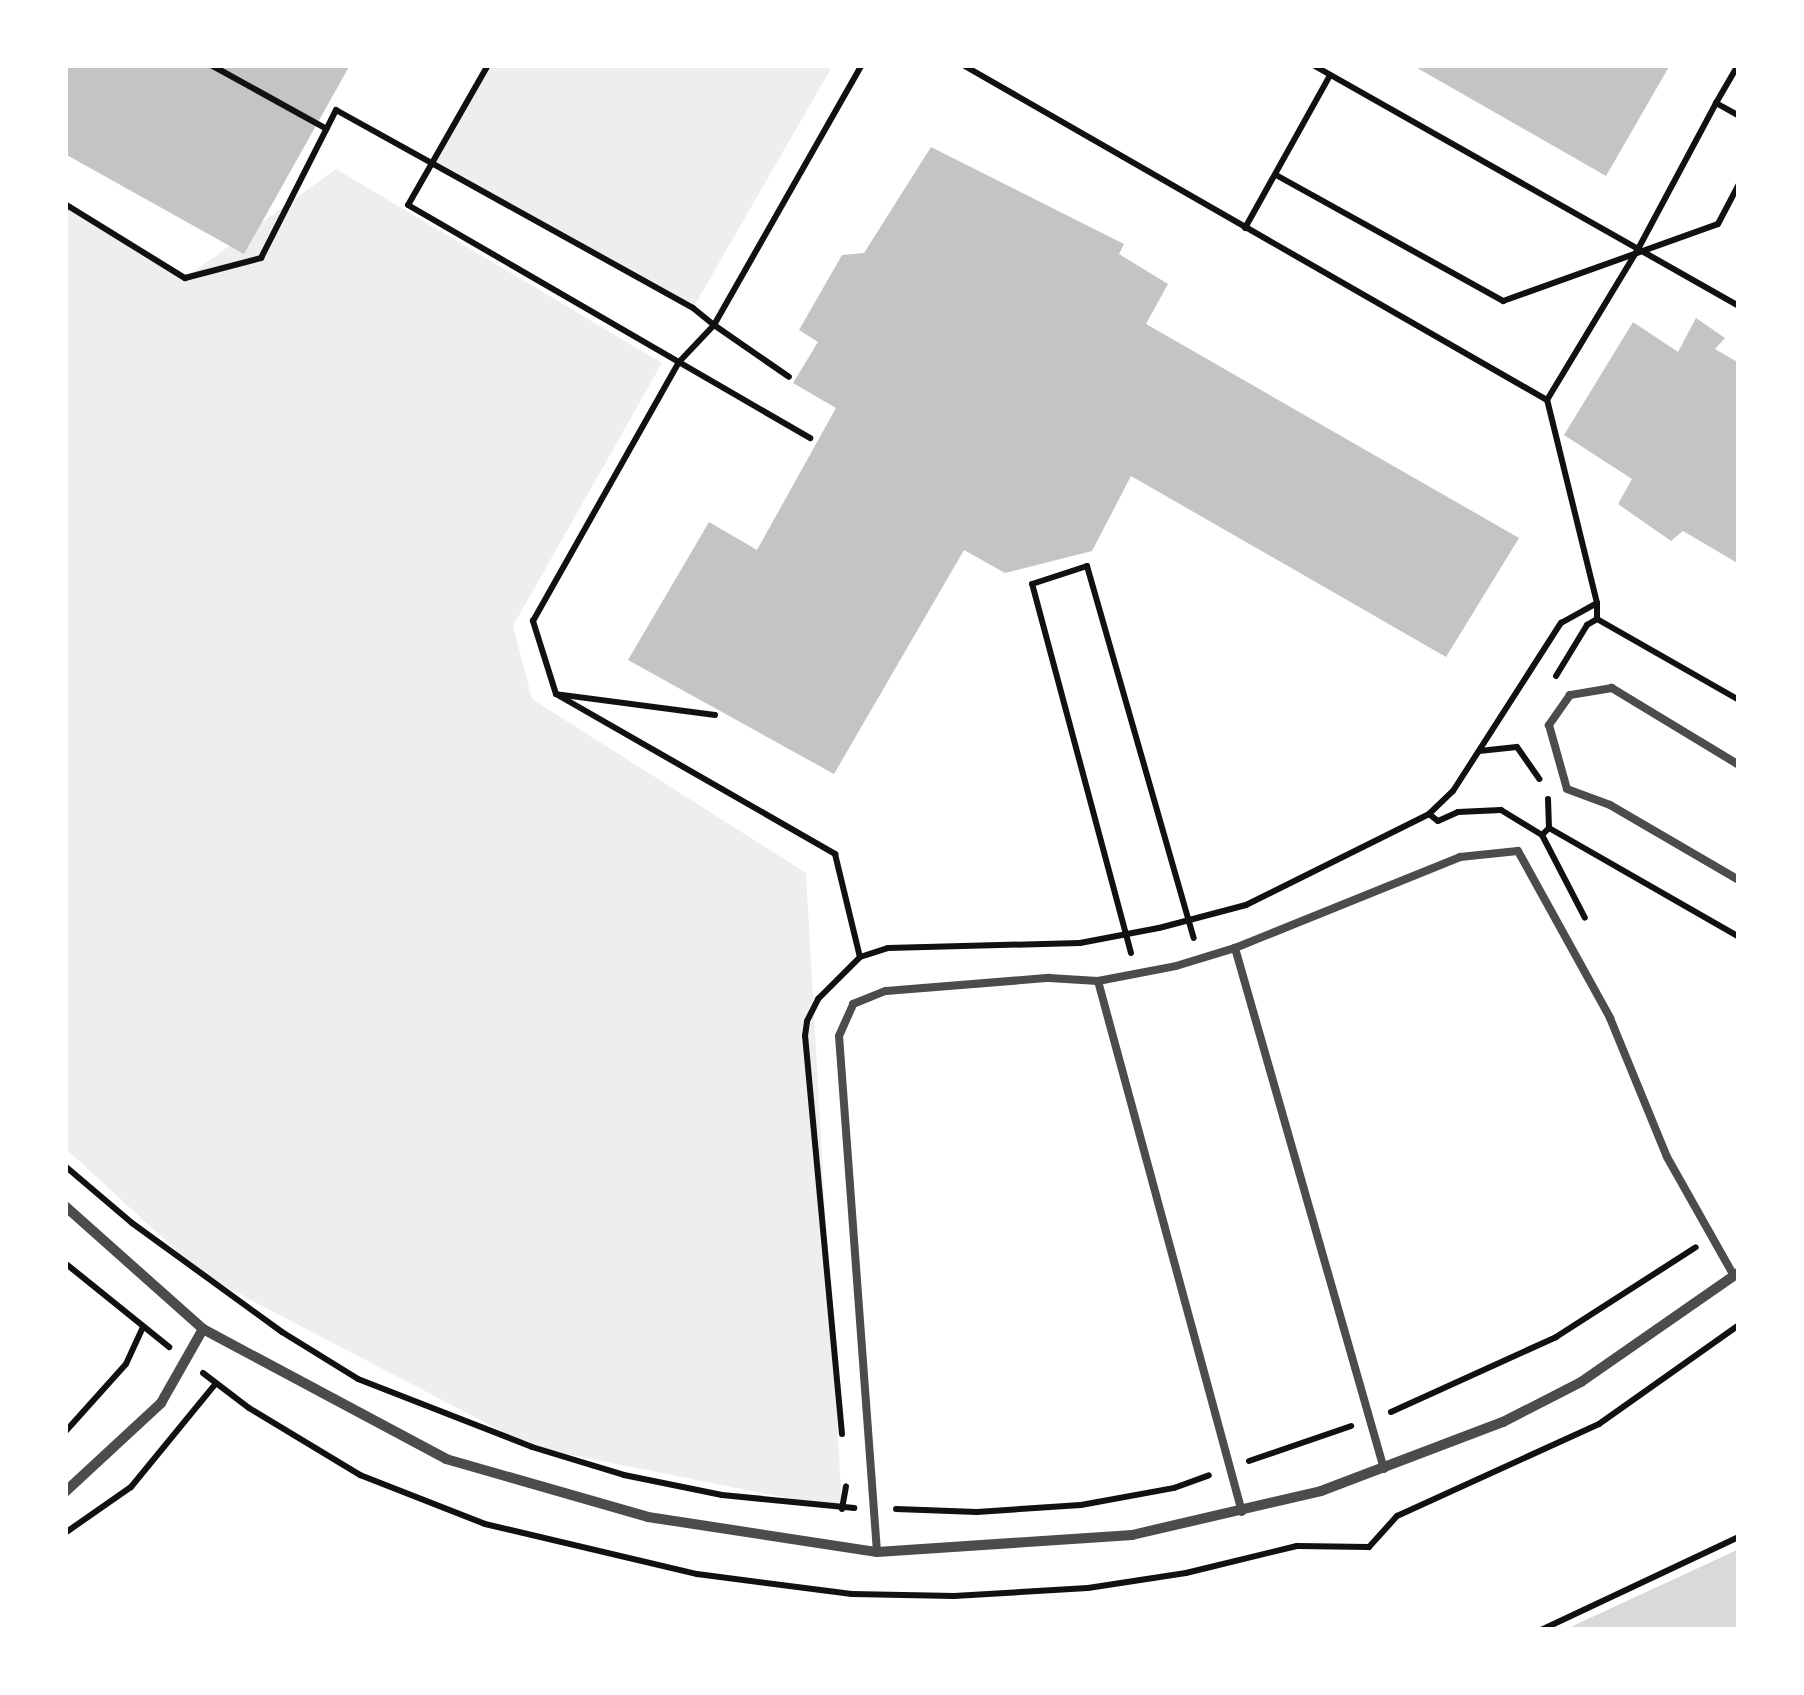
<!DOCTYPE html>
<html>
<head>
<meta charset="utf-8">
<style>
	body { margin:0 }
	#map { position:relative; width:1804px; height:1695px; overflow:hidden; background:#fff; font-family:Helvetica,sans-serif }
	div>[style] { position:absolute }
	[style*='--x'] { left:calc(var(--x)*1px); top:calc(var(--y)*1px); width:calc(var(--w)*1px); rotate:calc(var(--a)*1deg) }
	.green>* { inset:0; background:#eee }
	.water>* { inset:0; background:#d9d9d9 }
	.building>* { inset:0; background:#c4c4c4 }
	.path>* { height:6px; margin:-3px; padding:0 3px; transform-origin:3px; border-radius:3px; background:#111 }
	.service>* { height:8px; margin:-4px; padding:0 4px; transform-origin:4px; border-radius:4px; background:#4c4c4c }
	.minor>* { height:10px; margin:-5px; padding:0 5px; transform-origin:5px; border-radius:5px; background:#4c4c4c }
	span { translate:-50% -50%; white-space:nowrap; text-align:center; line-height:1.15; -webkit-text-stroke:8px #fff; paint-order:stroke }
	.frame { position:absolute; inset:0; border:68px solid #fff; pointer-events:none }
</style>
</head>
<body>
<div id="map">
	<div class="green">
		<i style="clip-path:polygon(488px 65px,833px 65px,693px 308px,430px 166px)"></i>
		<i style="clip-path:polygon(336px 169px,662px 363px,513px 626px,532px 699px,806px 873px,842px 1509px,532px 1447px,203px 1275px,65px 1148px,65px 206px,185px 278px)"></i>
	</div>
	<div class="water">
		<i style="clip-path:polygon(1739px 1549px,1739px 1630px,1564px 1630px,1696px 1569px)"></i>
	</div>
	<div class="building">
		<i style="clip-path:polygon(65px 65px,350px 65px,244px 254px,65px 154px)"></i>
		<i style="clip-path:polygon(1412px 65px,1670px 65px,1606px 176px)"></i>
		<i style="clip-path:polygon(931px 147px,1124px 244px,1119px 254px,1168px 284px,1146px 324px,1519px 538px,1446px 657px,1131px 476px,1092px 551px,1005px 573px,964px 550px,834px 774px,628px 660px,709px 522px,757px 550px,836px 408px,793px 383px,818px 342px,799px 330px,842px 255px,864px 253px)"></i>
		<i style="clip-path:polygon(1696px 318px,1725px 338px,1715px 349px,1739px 363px,1739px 564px,1683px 531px,1671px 541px,1618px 504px,1632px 479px,1564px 435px,1633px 322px,1678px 352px)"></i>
	</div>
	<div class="path">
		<i style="--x:211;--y:65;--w:132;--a:28.9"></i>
		<i style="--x:488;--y:65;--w:161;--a:119.7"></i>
		<i style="--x:408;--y:205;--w:465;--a:30.1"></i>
		<i style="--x:963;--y:65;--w:673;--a:29.84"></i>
		<i style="--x:1313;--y:65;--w:489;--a:29.5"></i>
		<i style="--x:1716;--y:103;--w:44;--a:-59.9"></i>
		<i style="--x:1276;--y:175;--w:260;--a:29"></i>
		<i style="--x:1503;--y:301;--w:228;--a:-19.7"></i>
		<i style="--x:1718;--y:224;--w:45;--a:-62.3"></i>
		<i style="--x:65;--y:204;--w:141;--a:31.7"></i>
		<i style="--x:185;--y:278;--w:79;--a:-14.7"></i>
		<i style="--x:261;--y:258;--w:166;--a:-63.1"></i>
		<i style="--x:336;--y:110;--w:408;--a:29"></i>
		<i style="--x:693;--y:308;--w:27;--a:39"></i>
		<i style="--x:714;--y:325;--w:299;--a:-60.4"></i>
		<i style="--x:1245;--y:228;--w:175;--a:-60.9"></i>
		<i style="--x:1597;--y:603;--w:16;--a:90"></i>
		<i style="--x:1597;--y:619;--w:163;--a:29.7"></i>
		<i style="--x:1556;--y:676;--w:60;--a:-58.7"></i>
		<i style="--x:1587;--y:625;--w:12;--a:-31"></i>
		<i style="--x:556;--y:694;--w:77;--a:-107.5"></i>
		<i style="--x:533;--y:621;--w:297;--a:-60.6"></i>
		<i style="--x:679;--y:362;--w:51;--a:-46.6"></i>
		<i style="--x:714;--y:325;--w:91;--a:34.7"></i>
		<i style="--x:715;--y:715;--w:160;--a:-172.5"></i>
		<i style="--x:556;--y:694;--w:322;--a:29.8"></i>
		<i style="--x:835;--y:854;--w:106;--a:76.4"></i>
		<i style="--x:860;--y:957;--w:29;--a:-18"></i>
		<i style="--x:888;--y:948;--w:192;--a:-1.5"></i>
		<i style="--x:1080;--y:943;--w:80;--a:-10.8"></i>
		<i style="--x:1159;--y:928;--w:90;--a:-14.8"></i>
		<i style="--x:1246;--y:905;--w:204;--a:-26.4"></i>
		<i style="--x:1429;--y:814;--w:33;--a:-44"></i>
		<i style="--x:1453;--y:791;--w:200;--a:-57.3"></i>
		<i style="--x:1561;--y:623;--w:41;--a:-29.1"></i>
		<i style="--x:1597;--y:603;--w:209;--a:-103.8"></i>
		<i style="--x:1547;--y:400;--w:174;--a:-58.9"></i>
		<i style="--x:1637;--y:251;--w:168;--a:-61.9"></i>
		<i style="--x:1716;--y:103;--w:26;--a:29"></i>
		<i style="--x:1479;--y:751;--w:38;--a:-6"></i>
		<i style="--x:1517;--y:747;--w:39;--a:55"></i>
		<i style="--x:1548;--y:799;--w:29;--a:88"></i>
		<i style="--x:1549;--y:828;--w:219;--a:29.8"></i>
		<i style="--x:1429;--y:814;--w:11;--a:38"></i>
		<i style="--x:1438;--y:821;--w:22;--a:-24"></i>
		<i style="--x:1458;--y:812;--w:43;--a:-2.7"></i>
		<i style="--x:1501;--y:810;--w:48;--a:31.4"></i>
		<i style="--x:1542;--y:835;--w:10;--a:-45"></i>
		<i style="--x:1542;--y:835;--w:93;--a:62.6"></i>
		<i style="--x:1131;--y:953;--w:382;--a:-105"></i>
		<i style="--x:1032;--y:584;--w:58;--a:-18.1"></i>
		<i style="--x:1087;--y:566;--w:387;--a:74"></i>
		<i style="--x:65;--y:1166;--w:88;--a:40.4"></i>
		<i style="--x:132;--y:1223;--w:185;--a:36"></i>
		<i style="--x:282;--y:1332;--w:89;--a:31.7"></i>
		<i style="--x:358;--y:1379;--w:187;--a:21.3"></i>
		<i style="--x:532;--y:1447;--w:96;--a:16.9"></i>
		<i style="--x:624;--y:1475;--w:100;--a:11.5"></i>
		<i style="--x:722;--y:1495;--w:133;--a:5.6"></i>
		<i style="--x:65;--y:1263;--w:134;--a:38.9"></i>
		<i style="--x:203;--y:1373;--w:58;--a:37.3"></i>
		<i style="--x:249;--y:1408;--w:130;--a:31.1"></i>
		<i style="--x:360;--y:1475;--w:134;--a:21.4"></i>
		<i style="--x:485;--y:1524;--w:218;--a:13.3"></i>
		<i style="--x:697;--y:1574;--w:156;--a:7.4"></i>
		<i style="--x:852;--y:1594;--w:102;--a:1.1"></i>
		<i style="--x:954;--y:1596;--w:134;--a:-3.4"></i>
		<i style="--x:1088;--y:1588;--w:99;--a:-8.7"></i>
		<i style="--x:1186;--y:1573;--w:114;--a:-13.7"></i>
		<i style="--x:1297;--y:1546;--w:72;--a:0.8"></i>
		<i style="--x:1369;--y:1547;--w:42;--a:-47.9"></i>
		<i style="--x:1397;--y:1516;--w:222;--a:-24.5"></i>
		<i style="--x:1599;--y:1424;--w:171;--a:-35.3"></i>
		<i style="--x:1391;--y:1412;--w:181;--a:-24.4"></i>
		<i style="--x:1556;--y:1337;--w:166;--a:-32.7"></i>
		<i style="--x:65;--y:1432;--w:91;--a:-48.1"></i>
		<i style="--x:126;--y:1364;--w:41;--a:-65.3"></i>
		<i style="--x:842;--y:1434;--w:400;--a:-95.3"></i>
		<i style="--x:805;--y:1036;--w:15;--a:-82"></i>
		<i style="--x:807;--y:1021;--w:25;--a:-63"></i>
		<i style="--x:818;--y:999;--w:59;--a:-45"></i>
		<i style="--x:1249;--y:1461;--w:108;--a:-18.9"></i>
		<i style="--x:842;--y:1509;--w:23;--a:-80"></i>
		<i style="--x:896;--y:1509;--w:81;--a:2.1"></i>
		<i style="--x:977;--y:1512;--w:104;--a:-3.9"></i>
		<i style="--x:1081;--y:1505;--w:95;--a:-10.4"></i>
		<i style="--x:1174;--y:1488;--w:37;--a:-20"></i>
		<i style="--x:65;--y:1533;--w:80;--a:-34.9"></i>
		<i style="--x:131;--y:1487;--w:134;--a:-50.7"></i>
		<i style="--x:1541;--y:1630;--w:219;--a:-25.2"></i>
	</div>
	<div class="service">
		<i style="--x:1739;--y:765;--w:149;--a:-148.8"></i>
		<i style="--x:1612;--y:688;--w:43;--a:170.5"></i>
		<i style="--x:1570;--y:695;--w:37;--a:125"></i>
		<i style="--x:1549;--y:725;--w:66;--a:74.3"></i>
		<i style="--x:1567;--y:789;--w:46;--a:20.4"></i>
		<i style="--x:1610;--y:805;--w:149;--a:30.2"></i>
		<i style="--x:1098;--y:981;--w:79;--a:-10.9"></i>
		<i style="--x:1176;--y:966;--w:62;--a:-17"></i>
		<i style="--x:1384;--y:1469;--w:542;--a:-105.96"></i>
		<i style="--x:1235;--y:948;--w:243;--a:-22"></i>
		<i style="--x:1460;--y:857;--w:58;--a:-5.9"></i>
		<i style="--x:1518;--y:851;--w:191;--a:61.1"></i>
		<i style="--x:1610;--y:1018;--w:150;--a:67.7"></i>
		<i style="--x:1667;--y:1157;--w:137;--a:60.6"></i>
		<i style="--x:877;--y:1552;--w:517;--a:-94.21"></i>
		<i style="--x:839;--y:1036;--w:35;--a:-66"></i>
		<i style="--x:853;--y:1004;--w:35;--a:-22"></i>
		<i style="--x:886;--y:991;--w:164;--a:-4.6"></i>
		<i style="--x:1049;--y:978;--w:49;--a:3.5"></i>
		<i style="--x:1098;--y:981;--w:550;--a:74.83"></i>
	</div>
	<div class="minor">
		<i style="--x:65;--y:1206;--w:185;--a:41.7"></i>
		<i style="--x:203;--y:1329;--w:276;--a:28.1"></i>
		<i style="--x:446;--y:1459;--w:210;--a:16"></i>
		<i style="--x:648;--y:1517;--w:232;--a:8.7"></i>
		<i style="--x:877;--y:1552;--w:256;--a:-3.8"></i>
		<i style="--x:1132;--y:1535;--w:194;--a:-13.1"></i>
		<i style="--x:1321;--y:1491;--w:195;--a:-20.8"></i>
		<i style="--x:1503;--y:1422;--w:88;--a:-27.1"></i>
		<i style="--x:1581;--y:1382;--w:193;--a:-34.8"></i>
		<i style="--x:65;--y:1492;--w:131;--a:-42.8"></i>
		<i style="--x:161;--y:1403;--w:85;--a:-60.4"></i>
	</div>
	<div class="frame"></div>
</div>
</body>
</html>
